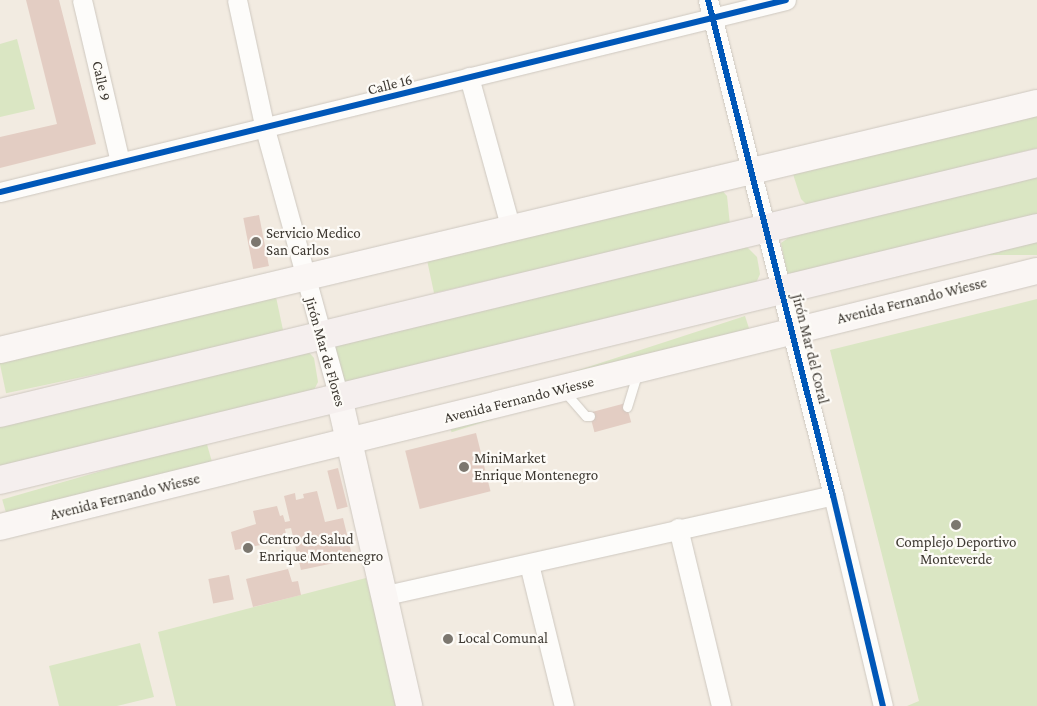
<!DOCTYPE html>
<html>
<head>
<meta charset="utf-8">
<style>
	body { margin:0 }
	#map { position:relative; width:1037px; height:706px; overflow:hidden; background:#f2ebe1; font-family:"Crimson Pro",serif }
	div>[style] { position:absolute }
	[style*='--x'] { left:calc(var(--x)*1px); top:calc(var(--y)*1px); width:calc(var(--w)*1px); rotate:calc(var(--a)*1deg) }
	.green>* { inset:0; background:#dae6c3; transform-origin:0 0 }
	.building>* { inset:0; background:#e3cdc3; transform-origin:0 0 }
	.roads { filter:drop-shadow(0 0 1px #cec8c0) drop-shadow(0 0 1px #cec8c0) }
	.lane>* { height:9px; margin:-4.5px; padding:0 4.5px; transform-origin:4.5px; border-radius:4.5px; background:#fdfcfa }
	.street>* { height:19px; margin:-9.5px; padding:0 9.5px; transform-origin:9.5px; border-radius:9.5px; background:#fdfcfa }
	.secondary>* { height:26px; margin:-13px; padding:0 13px; transform-origin:13px; border-radius:13px; background:#faf6f4 }
	.primary>* { height:28px; margin:-14px; padding:0 14px; transform-origin:14px; border-radius:14px; background:#f5efee }
	.cycleway>* { height:6px; margin:-3px; padding:0 3px; transform-origin:3px; border-radius:3px; background:#0057b8 }
	.dots>* { width:14px; height:14px; translate:-50% -50%; box-sizing:border-box; border:2px solid #fdfbf7; border-radius:50% }
	span { translate:-50% -50%; white-space:nowrap; text-align:center; line-height:1.15; -webkit-text-stroke:4.5px #fdfbf7; paint-order:stroke }
	.street-label { font-size:15px; color:#3d3831 }
	.poi-label { font-size:15px; color:#3d3831 }
	.left { translate:0 -50%; text-align:left }
</style>
</head>
<body>
<div id="map">
	<div class="green">
		<i style="clip-path:polygon(17px 39px,35px 109px,0 117px,0 44px)"></i>
		<i style="clip-path:polygon(1037px 110px,1037px 148px,808px 206px,801px 199px,792px 171px)"></i>
		<i style="clip-path:polygon(1037px 177px,1037px 215px,797px 275px,787px 273px,781px 243px,791px 236px)"></i>
		<i style="clip-path:polygon(720px 188px,727px 196px,730px 225px,434px 293px,427px 260px)"></i>
		<i style="left:1037px;top:241px;width:14px;height:228px;rotate:90deg"></i>
		<i style="clip-path:polygon(744px 244px,757px 257px,760px 274px,756px 283px,355px 382px,345px 382px,330px 349px,335px 342px)"></i>
		<i style="left:276px;top:297px;width:38px;height:284px;rotate:78deg"></i>
		<i style="clip-path:polygon(1037px 299px,1037px 706px,907px 706px,919px 701px,830px 350px)"></i>
		<i style="left:745px;top:316px;width:20px;height:315px;rotate:72deg"></i>
		<i style="clip-path:polygon(306px 349px,314px 358px,318px 382px,314px 390px,0 467px,0 421px)"></i>
		<i style="left:206px;top:441px;width:25px;height:212px;rotate:74deg"></i>
		<i style="clip-path:polygon(366px 578px,399px 706px,176px 706px,158px 632px)"></i>
		<i style="clip-path:polygon(140px 643px,154px 697px,117px 706px,59px 706px,49px 666px)"></i>
	</div>
	<div class="building">
		<i style="clip-path:polygon(26px 0,59px 0,96px 144px,0 168px,0 137px,57px 124px)"></i>
		<i style="left:259px;top:215px;width:52px;height:16px;rotate:79deg"></i>
		<i style="left:626px;top:403px;width:20px;height:38px;rotate:75deg"></i>
		<i style="left:476px;top:433px;width:60px;height:73px;rotate:76deg"></i>
		<i style="left:338px;top:468px;width:40px;height:11px;rotate:76deg"></i>
		<i style="clip-path:polygon(317px 491px,325px 522px,343px 518px,353px 559px,301px 570px,291px 528px,285px 529px,287px 540px,235px 550px,231px 532px,256px 524px,253px 511px,277px 506px,280px 516px,283px 515px,285px 522px,290px 521px,284px 496px,295px 493px,296px 500px,304px 498px,303px 494px)"></i>
		<i style="clip-path:polygon(288px 569px,292px 582px,298px 581px,301px 595px,253px 607px,246px 579px)"></i>
		<i style="left:229px;top:575px;width:25px;height:21px;rotate:79deg"></i>
	</div>
	<div class="roads">
		<div class="lane">
			<i style="--x:564;--y:391;--w:33;--a:49"></i>
			<i style="--x:586;--y:416;--w:4;--a:0"></i>
			<i style="--x:627;--y:407;--w:37;--a:-73"></i>
		</div>
		<div class="street">
			<i style="--x:82;--y:0;--w:166;--a:76.8"></i>
			<i style="--x:237;--y:0;--w:132;--a:77.8"></i>
			<i style="--x:265;--y:129;--w:278;--a:74.6"></i>
			<i style="--x:708;--y:0;--w:511;--a:75.83"></i>
			<i style="--x:833;--y:495;--w:217;--a:76.7"></i>
			<i style="--x:469;--y:77;--w:155;--a:74.6"></i>
			<i style="--x:0;--y:192;--w:809;--a:-13.73"></i>
			<i style="--x:678;--y:528;--w:183;--a:76.4"></i>
			<i style="--x:529;--y:564;--w:146;--a:76.2"></i>
			<i style="--x:382;--y:596;--w:462;--a:-12.6"></i>
		</div>
		<div class="secondary">
			<i style="--x:0;--y:350;--w:1066;--a:-13.4"></i>
			<i style="--x:339;--y:397;--w:317;--a:77.2"></i>
			<i style="--x:0;--y:527;--w:1068;--a:-13.87"></i>
		</div>
		<div class="primary">
			<i style="--x:0;--y:413;--w:1067;--a:-13.55"></i>
			<i style="--x:0;--y:480;--w:1067;--a:-13.66"></i>
		</div>
	</div>
	<div class="cycleway">
		<i style="--x:708;--y:0;--w:511;--a:75.83"></i>
		<i style="--x:833;--y:495;--w:217;--a:76.7"></i>
		<i style="--x:0;--y:192;--w:809;--a:-13.73"></i>
	</div>
	<div class="dots">
		<i style="left:256px;top:242px;background:#7c776f"></i>
		<i style="left:464px;top:467px;background:#7c776f"></i>
		<i style="left:956px;top:525px;background:#7c776f"></i>
		<i style="left:248px;top:548px;background:#7c776f"></i>
		<i style="left:448px;top:639px;background:#7c776f"></i>
	</div>
	<div class="street-label">
		<span style="left:101px;top:81px;rotate:77deg">Calle 9</span>
		<span style="left:390px;top:85px;rotate:-14deg">Calle 16</span>
		<span style="left:912px;top:301px;rotate:-14deg">Avenida Fernando Wiesse</span>
		<span style="left:810px;top:349px;rotate:76deg">Jirón Mar del Coral</span>
		<span style="left:325px;top:352px;rotate:74deg">Jirón Mar de Flores</span>
		<span style="left:519px;top:400px;rotate:-14deg">Avenida Fernando Wiesse</span>
		<span style="left:125px;top:497px;rotate:-14deg">Avenida Fernando Wiesse</span>
	</div>
	<div class="poi-label">
		<span class="left" style="left:266px;top:242px">Servicio Medico<br>San Carlos</span>
		<span class="left" style="left:474px;top:467px">MiniMarket<br>Enrique Montenegro</span>
		<span class="left" style="left:259px;top:548px">Centro de Salud<br>Enrique Montenegro</span>
		<span style="left:956px;top:551px">Complejo Deportivo<br>Monteverde</span>
		<span class="left" style="left:458px;top:639px">Local Comunal</span>
	</div>
</div>
</body>
</html>
